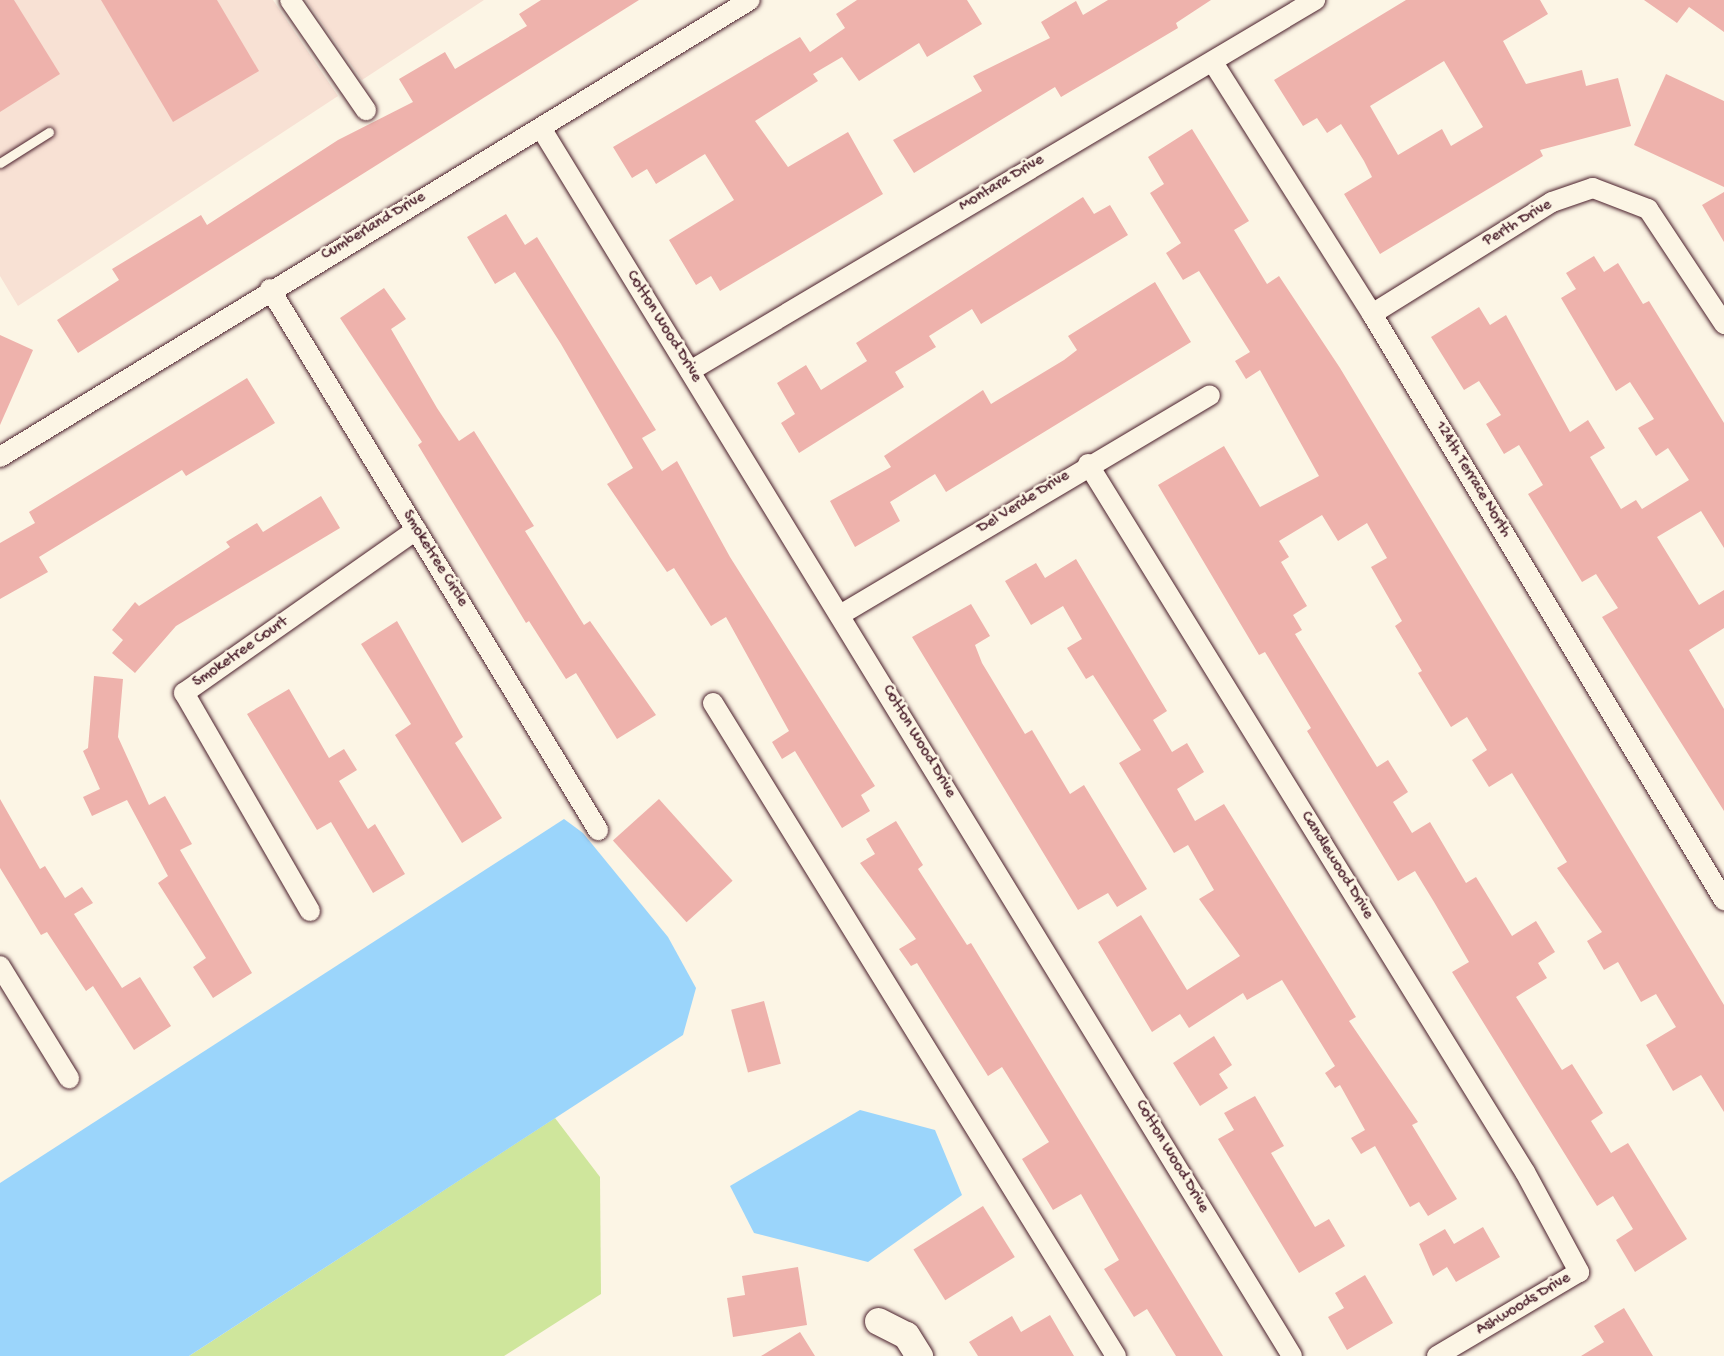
<!DOCTYPE html>
<html>
<head>
<meta charset="utf-8">
<style>
	body { margin:0 }
	#map { position:relative; width:1724px; height:1356px; overflow:hidden; background:#fcf5e5; font-family:"Gochi Hand",sans-serif }
	div>[style] { position:absolute }
	[style*='--x'] { left:calc(var(--x)*1px); top:calc(var(--y)*1px); width:calc(var(--w)*1px); rotate:calc(var(--a)*1deg) }
	.built>* { inset:0; background:#f8e1d4 }
	.green>* { inset:0; background:#cfe69c }
	.water>* { inset:0; background:#9bd5fb }
	.building>* { inset:0; background:#eeb2ac; transform-origin:0 0 }
	.roads { filter:drop-shadow(0 0 2px #4a1f2b) drop-shadow(0 0 2px #4a1f2b) }
	.lane>* { height:9px; margin:-4.5px; padding:0 4.5px; transform-origin:4.5px; border-radius:4.5px; background:#fcf5e5 }
	.street>* { height:20px; margin:-10px; padding:0 10px; transform-origin:10px; border-radius:10px; background:#fcf5e5 }
	.secondary>* { height:27px; margin:-13.5px; padding:0 13.5px; transform-origin:13.5px; border-radius:13.5px; background:#fcf5e5 }
	span { translate:-50% -50%; white-space:nowrap; text-align:center; line-height:1.15; -webkit-text-stroke:5px #fcf5e5; paint-order:stroke }
	.street-label { font-size:16px; color:#4a1f2b }
</style>
</head>
<body>
<div id="map">
	<div class="built">
		<i style="clip-path:polygon(0 0,273px 0,338px 96px,18px 306px,0 276px)"></i>
		<i style="clip-path:polygon(306px 0,484px 0,362px 80px)"></i>
	</div>
	<div class="green">
		<i style="clip-path:polygon(555px 1118px,600px 1177px,601px 1294px,504px 1356px,189px 1356px)"></i>
	</div>
	<div class="water">
		<i style="clip-path:polygon(564px 819px,583px 833px,668px 937px,696px 988px,683px 1035px,189px 1356px,0 1356px,0 1183px)"></i>
		<i style="clip-path:polygon(860px 1110px,935px 1130px,962px 1195px,868px 1262px,754px 1233px,730px 1186px)"></i>
	</div>
	<div class="building">
		<i style="clip-path:polygon(0 0,14px 0,60px 74px,0 112px)"></i>
		<i style="clip-path:polygon(101px 0,217px 0,259px 71px,173px 122px)"></i>
		<i style="clip-path:polygon(541px 0,639px 0,78px 353px,57px 320px,119px 280px,112px 269px,201px 215px,207px 225px,338px 140px,413px 102px,399px 79px,445px 52px,455px 69px,527px 26px,519px 14px)"></i>
		<i style="clip-path:polygon(857px 0,967px 0,982px 24px,927px 57px,919px 43px,859px 81px,842px 57px,813px 74px,818px 81px,755px 121px,788px 167px,848px 132px,883px 194px,720px 291px,711px 276px,696px 285px,669px 240px,734px 200px,705px 154px,656px 184px,647px 169px,632px 178px,613px 147px,800px 37px,810px 52px,845px 28px,836px 14px)"></i>
		<i style="clip-path:polygon(1108px 0,1211px 0,1176px 23px,1178px 28px,1114px 66px,1061px 97px,1055px 87px,914px 173px,893px 140px,982px 91px,973px 76px,1050px 38px,1041px 22px,1076px 1px,1083px 15px)"></i>
		<i style="clip-path:polygon(evenodd,1406px 0,1540px 0,1548px 14px,1503px 41px,1526px 84px,1582px 70px,1586px 86px,1618px 78px,1631px 126px,1540px 150px,1543px 156px,1380px 254px,1344px 194px,1372px 177px,1364px 161px,1341px 124px,1327px 133px,1317px 118px,1303px 126px,1274px 80px,1406px 0,1444px 61px,1483px 127px,1451px 146px,1442px 129px,1398px 155px,1370px 106px,1444px 61px)"></i>
		<i style="clip-path:polygon(1644px 0,1724px 0,1724px 32px,1689px 7px,1677px 23px)"></i>
		<i style="clip-path:polygon(1666px 74px,1724px 101px,1724px 187px,1634px 145px)"></i>
		<i style="clip-path:polygon(1192px 129px,1249px 221px,1234px 230px,1267px 284px,1279px 276px,1340px 368px,1724px 1005px,1724px 1112px,1701px 1075px,1673px 1091px,1646px 1045px,1676px 1027px,1656px 994px,1641px 1002px,1618px 962px,1604px 970px,1587px 941px,1602px 932px,1557px 868px,1567px 862px,1512px 773px,1489px 787px,1472px 760px,1487px 750px,1467px 717px,1451px 727px,1418px 673px,1422px 671px,1395px 626px,1402px 621px,1371px 567px,1387px 558px,1367px 523px,1338px 541px,1322px 515px,1279px 541px,1289px 557px,1281px 562px,1307px 606px,1293px 615px,1302px 630px,1295px 634px,1377px 767px,1388px 760px,1408px 792px,1393px 802px,1412px 833px,1430px 822px,1466px 883px,1476px 877px,1512px 936px,1536px 921px,1555px 952px,1538px 963px,1547px 978px,1516px 997px,1562px 1070px,1572px 1064px,1603px 1113px,1591px 1121px,1611px 1153px,1628px 1143px,1687px 1239px,1635px 1272px,1616px 1240px,1633px 1229px,1613px 1196px,1597px 1206px,1452px 972px,1469px 962px,1434px 902px,1415px 871px,1398px 881px,1307px 731px,1311px 728px,1265px 652px,1259px 655px,1158px 485px,1224px 446px,1260px 507px,1319px 476px,1260px 370px,1246px 379px,1235px 361px,1250px 352px,1199px 271px,1183px 280px,1166px 253px,1181px 243px,1150px 193px,1164px 184px,1148px 157px)"></i>
		<i style="clip-path:polygon(1724px 192px,1724px 242px,1702px 205px)"></i>
		<i style="clip-path:polygon(1083px 197px,1094px 214px,1110px 205px,1128px 235px,981px 324px,972px 309px,929px 336px,936px 347px,895px 372px,904px 387px,799px 453px,781px 423px,795px 414px,777px 383px,806px 365px,821px 390px,867px 361px,856px 343px)"></i>
		<i style="clip-path:polygon(506px 214px,525px 245px,537px 237px,656px 430px,642px 438px,662px 471px,677px 461px,730px 557px,875px 786px,861px 795px,870px 811px,842px 828px,795px 751px,782px 759px,772px 742px,789px 731px,726px 617px,711px 626px,674px 568px,667px 572px,607px 484px,633px 468px,561px 344px,515px 272px,495px 284px,467px 237px)"></i>
		<i style="clip-path:polygon(1594px 256px,1604px 272px,1618px 263px,1643px 304px,1649px 301px,1724px 423px,1724px 548px,1701px 511px,1657px 537px,1699px 605px,1724px 590px,1724px 628px,1689px 650px,1724px 709px,1724px 811px,1602px 617px,1618px 608px,1596px 574px,1582px 582px,1528px 494px,1543px 485px,1519px 445px,1504px 454px,1486px 424px,1501px 415px,1479px 381px,1464px 390px,1431px 337px,1479px 307px,1490px 325px,1506px 315px,1570px 432px,1588px 420px,1605px 448px,1590px 457px,1621px 509px,1636px 500px,1642px 509px,1689px 480px,1668px 448px,1656px 456px,1638px 428px,1654px 419px,1630px 382px,1616px 391px,1561px 298px,1576px 289px,1566px 273px)"></i>
		<i style="clip-path:polygon(1155px 282px,1191px 342px,946px 492px,935px 474px,890px 502px,900px 521px,855px 547px,830px 501px,891px 467px,884px 456px,983px 390px,991px 404px,1064px 360px,1077px 350px,1068px 336px)"></i>
		<i style="clip-path:polygon(384px 288px,406px 319px,391px 329px,437px 408px,459px 441px,474px 431px,534px 526px,525px 531px,584px 625px,590px 621px,656px 715px,617px 739px,576px 673px,566px 679px,529px 621px,526px 623px,418px 445px,422px 442px,340px 318px)"></i>
		<i style="clip-path:polygon(0 335px,33px 350px,0 425px)"></i>
		<i style="clip-path:polygon(247px 378px,275px 423px,186px 476px,182px 470px,39px 557px,48px 572px,0 599px,0 543px,35px 523px,29px 512px)"></i>
		<i style="clip-path:polygon(321px 496px,340px 528px,176px 626px,135px 673px,112px 653px,123px 640px,112px 630px,135px 602px,139px 606px,230px 547px,226px 542px,257px 523px,263px 532px)"></i>
		<i style="clip-path:polygon(1076px 559px,1167px 711px,1153px 720px,1172px 752px,1187px 743px,1204px 772px,1177px 789px,1195px 821px,1224px 804px,1356px 1017px,1349px 1021px,1418px 1122px,1412px 1125px,1457px 1199px,1428px 1216px,1419px 1202px,1410px 1207px,1375px 1146px,1361px 1154px,1351px 1138px,1365px 1130px,1340px 1085px,1335px 1088px,1325px 1073px,1335px 1066px,1282px 980px,1247px 1000px,1243px 993px,1189px 1028px,1180px 1014px,1152px 1032px,1098px 942px,1141px 915px,1187px 990px,1240px 956px,1199px 899px,1214px 890px,1188px 845px,1174px 853px,1119px 763px,1141px 750px,1093px 675px,1086px 679px,1067px 648px,1082px 639px,1063px 606px,1031px 625px,1005px 581px,1036px 563px,1045px 578px)"></i>
		<i style="clip-path:polygon(971px 604px,990px 636px,975px 645px,982px 663px,1025px 734px,1032px 730px,1070px 794px,1084px 785px,1147px 889px,1117px 907px,1108px 893px,1078px 910px,912px 637px)"></i>
		<i style="clip-path:polygon(397px 621px,463px 737px,455px 743px,502px 818px,462px 843px,395px 735px,411px 724px,361px 644px)"></i>
		<i style="clip-path:polygon(94px 676px,123px 679px,118px 737px,149px 805px,165px 796px,192px 844px,180px 850px,252px 973px,213px 998px,193px 967px,206px 958px,158px 883px,168px 876px,127px 800px,92px 816px,83px 797px,100px 789px,83px 751px,88px 748px)"></i>
		<i style="clip-path:polygon(289px 689px,329px 758px,344px 749px,357px 770px,339px 781px,368px 829px,375px 824px,405px 874px,373px 893px,331px 822px,317px 830px,247px 714px)"></i>
		<i style="clip-path:polygon(0 799px,40px 869px,45px 866px,65px 898px,82px 887px,93px 903px,74px 914px,122px 988px,140px 977px,171px 1026px,134px 1050px,93px 986px,86px 991px,47px 932px,41px 935px,0 868px)"></i>
		<i style="left:659px;top:799px;width:110px;height:62px;rotate:48deg"></i>
		<i style="clip-path:polygon(896px 821px,923px 865px,918px 869px,967px 945px,971px 943px,1223px 1356px,1176px 1356px,1147px 1309px,1134px 1317px,1104px 1269px,1119px 1260px,1081px 1194px,1053px 1210px,1022px 1159px,1049px 1142px,1002px 1067px,988px 1076px,917px 963px,911px 966px,899px 949px,916px 939px,860px 863px,875px 854px,866px 839px)"></i>
		<i style="left:764px;top:1001px;width:65px;height:34px;rotate:75deg"></i>
		<i style="clip-path:polygon(1214px 1036px,1232px 1065px,1219px 1074px,1228px 1088px,1200px 1106px,1173px 1063px)"></i>
		<i style="clip-path:polygon(1255px 1096px,1284px 1146px,1271px 1153px,1315px 1227px,1329px 1219px,1345px 1246px,1299px 1273px,1218px 1139px,1234px 1130px,1224px 1113px)"></i>
		<i style="left:983px;top:1206px;width:60px;height:82px;rotate:58deg"></i>
		<i style="clip-path:polygon(1483px 1227px,1500px 1257px,1456px 1282px,1447px 1267px,1433px 1276px,1419px 1244px,1445px 1229px,1454px 1244px)"></i>
		<i style="clip-path:polygon(798px 1267px,807px 1325px,733px 1337px,727px 1298px,745px 1295px,742px 1276px)"></i>
		<i style="clip-path:polygon(1365px 1275px,1393px 1323px,1347px 1350px,1328px 1317px,1344px 1308px,1335px 1293px)"></i>
		<i style="clip-path:polygon(1624px 1308px,1653px 1356px,1581px 1356px,1604px 1342px,1594px 1326px)"></i>
		<i style="clip-path:polygon(1050px 1315px,1074px 1356px,978px 1356px,969px 1342px,1012px 1316px,1021px 1332px)"></i>
		<i style="clip-path:polygon(800px 1332px,815px 1356px,761px 1356px)"></i>
	</div>
	<div class="roads">
		<div class="lane">
			<i style="--x:0;--y:163;--w:58;--a:-32.3"></i>
		</div>
		<div class="street">
			<i style="--x:290;--y:0;--w:134;--a:55.4"></i>
			<i style="--x:1214;--y:64;--w:296;--a:57.7"></i>
			<i style="--x:1372;--y:314;--w:684;--a:59.01"></i>
			<i style="--x:541;--y:128;--w:1439;--a:58.55"></i>
			<i style="--x:270;--y:289;--w:633;--a:58.77"></i>
			<i style="--x:1372;--y:314;--w:212;--a:-31.9"></i>
			<i style="--x:1552;--y:202;--w:43;--a:-18.9"></i>
			<i style="--x:1593;--y:188;--w:59;--a:20.9"></i>
			<i style="--x:1648;--y:209;--w:138;--a:56.5"></i>
			<i style="--x:690;--y:371;--w:727;--a:-30.69"></i>
			<i style="--x:0;--y:457;--w:878;--a:-31.36"></i>
			<i style="--x:1088;--y:464;--w:832;--a:58.32"></i>
			<i style="--x:1525;--y:1172;--w:114;--a:61.6"></i>
			<i style="--x:1579;--y:1272;--w:165;--a:149.4"></i>
			<i style="--x:840;--y:615;--w:430;--a:-30.7"></i>
			<i style="--x:713;--y:703;--w:767;--a:58.32"></i>
			<i style="--x:310;--y:911;--w:252;--a:-120"></i>
			<i style="--x:184;--y:693;--w:284;--a:-35.1"></i>
			<i style="--x:0;--y:966;--w:132;--a:58.4"></i>
		</div>
		<div class="secondary">
			<i style="--x:878;--y:1321;--w:31;--a:27"></i>
			<i style="--x:906;--y:1335;--w:25;--a:58"></i>
		</div>
	</div>
	<div class="street-label">
		<span style="left:1002px;top:184px;rotate:-31deg">Montara Drive</span>
		<span style="left:1518px;top:224px;rotate:-31deg">Perth Drive</span>
		<span style="left:374px;top:227px;rotate:-31deg">Cumberland Drive</span>
		<span style="left:663px;top:327px;rotate:58deg">Cotton Wood Drive</span>
		<span style="left:1472px;top:480px;rotate:59deg">124th Terrace North</span>
		<span style="left:1024px;top:503px;rotate:-32deg">Del Verde Drive</span>
		<span style="left:434px;top:559px;rotate:58deg">Smoketree Circle</span>
		<span style="left:241px;top:653px;rotate:-35deg">Smoketree Court</span>
		<span style="left:918px;top:742px;rotate:59deg">Cotton Wood Drive</span>
		<span style="left:1336px;top:866px;rotate:58deg">Candlewood Drive</span>
		<span style="left:1171px;top:1157px;rotate:59deg">Cotton Wood Drive</span>
		<span style="left:1524px;top:1305px;rotate:-31deg">Ashwoods Drive</span>
	</div>
</div>
</body>
</html>
